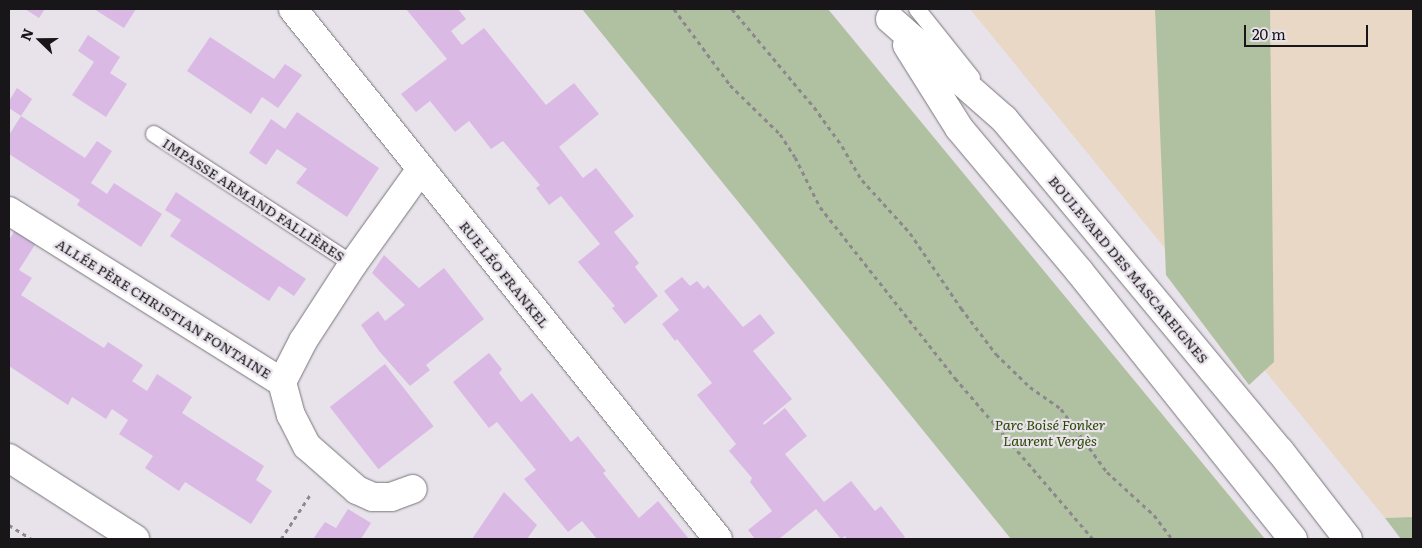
<!DOCTYPE html>
<html>
<head>
<meta charset="utf-8">
<style>
	body { margin:0 }
	#map { position:relative; width:1422px; height:548px; overflow:hidden; background:#e8e2ea; font-family:Literata,serif }
	div>[style] { position:absolute }
	[style*='--x'] { left:calc(var(--x)*1px); top:calc(var(--y)*1px); width:calc(var(--w)*1px); rotate:calc(var(--a)*1deg) }
	.commercial>* { inset:0; background:#e9d8c6 }
	.green>* { inset:0; background:#afc1a1 }
	.building>* { inset:0; background:#dabae5; transform-origin:0 0 }
	.path>* { height:3px; margin-top:-1.5px; transform-origin:0; background:repeating-linear-gradient(90deg,#8c888d 0 4px,transparent 0 8px) }
	.roads { filter:drop-shadow(0 0 1px #79757b) drop-shadow(0 0 1px #79757b) }
	.lane>* { height:16px; margin:-8px; padding:0 8px; transform-origin:8px; border-radius:8px; background:#fff }
	.street>* { height:28px; margin:-14px; padding:0 14px; transform-origin:14px; border-radius:14px; background:#fff }
	.primary>* { height:28px; margin:-14px; padding:0 14px; transform-origin:14px; border-radius:14px; background:#fff }
	span { translate:-50% -50%; white-space:nowrap; text-align:center; line-height:1.15; -webkit-text-stroke:4.5px #e8e2ea; paint-order:stroke }
	.street-label { font-size:14px; color:#181618 }
	.park-label { font-size:14px; color:#2a4701; font-style:italic }
	.frame { position:absolute; inset:0; border:10px solid #181618; pointer-events:none }
	.north { position:absolute; left:15px; top:15px; width:50px; height:50px; -webkit-text-stroke:4px #e8e2ea; paint-order:stroke; rotate:292deg; font-size:14px; font-weight:700; line-height:20px; text-align:center; color:#181618 }
	.north::after { content:''; display:block; margin:auto; width:18px; height:22px; background:#181618; clip-path:polygon(50% 0,100% 100%,50% 72%,0 100%) }
	.scale { position:absolute; left:1244px; top:25px; width:124px; height:22px; box-sizing:border-box; border:2px solid #181618; border-top:0; padding-left:6px; font-size:15px; line-height:18px; white-space:nowrap; color:#181618; -webkit-text-stroke:4px #e8e2ea; paint-order:stroke }
</style>
</head>
<body>
<div id="map">
	<div class="commercial">
		<i style="clip-path:polygon(970px 9px,1413px 9px,1413px 517px,1385px 518px)"></i>
	</div>
	<div class="green">
		<i style="clip-path:polygon(582px 9px,828px 9px,1265px 539px,1011px 539px)"></i>
		<i style="clip-path:polygon(1155px 9px,1270px 9px,1274px 362px,1249px 385px,1166px 275px)"></i>
		<i style="clip-path:polygon(1413px 517px,1413px 539px,1401px 539px,1385px 518px)"></i>
	</div>
	<div class="building">
		<i style="clip-path:polygon(25px 9px,45px 9px,39px 18px)"></i>
		<i style="clip-path:polygon(94px 9px,136px 9px,124px 28px)"></i>
		<i style="clip-path:polygon(406px 9px,458px 9px,466px 19px,451px 31px,462px 45px,484px 28px,546px 105px,574px 83px,599px 114px,559px 147px,583px 178px,596px 168px,634px 216px,614px 232px,639px 263px,635px 267px,658px 296px,625px 324px,612px 308px,615px 306px,578px 262px,600px 244px,561px 196px,549px 205px,536px 188px,540px 185px,503px 141px,491px 149px,469px 121px,455px 132px,430px 101px,416px 112px,401px 94px,447px 59px)"></i>
		<i style="clip-path:polygon(88px 35px,120px 57px,110px 73px,127px 84px,106px 117px,72px 95px,94px 62px,78px 51px)"></i>
		<i style="clip-path:polygon(210px 37px,274px 79px,285px 64px,302px 75px,278px 108px,262px 97px,251px 114px,187px 71px)"></i>
		<i style="clip-path:polygon(17px 88px,32px 99px,21px 116px,9px 108px,9px 101px)"></i>
		<i style="clip-path:polygon(297px 112px,379px 168px,347px 217px,296px 183px,307px 169px,277px 149px,266px 165px,249px 153px,271px 119px,285px 129px)"></i>
		<i style="clip-path:polygon(21px 116px,85px 158px,97px 141px,112px 151px,91px 183px,107px 194px,114px 183px,162px 214px,141px 247px,77px 205px,80px 200px,9px 154px,9px 135px)"></i>
		<i style="clip-path:polygon(176px 192px,306px 279px,294px 296px,279px 286px,269px 301px,170px 236px,181px 220px,165px 210px)"></i>
		<i style="clip-path:polygon(17px 227px,38px 240px,19px 270px,32px 278px,21px 295px,104px 348px,108px 342px,143px 365px,132px 381px,147px 391px,157px 374px,192px 397px,182px 413px,264px 466px,256px 480px,272px 491px,251px 524px,185px 482px,179px 491px,145px 468px,153px 456px,119px 434px,128px 420px,112px 409px,106px 419px,72px 397px,68px 405px,9px 366px,9px 240px)"></i>
		<i style="clip-path:polygon(384px 255px,419px 288px,444px 268px,484px 319px,426px 365px,430px 370px,410px 386px,379px 351px,361px 325px,378px 311px,385px 321px,405px 305px,372px 273px)"></i>
		<i style="clip-path:polygon(682px 277px,690px 286px,697px 281px,704px 289px,708px 285px,743px 327px,760px 314px,775px 333px,753px 351px,792px 399px,763px 423px,764px 425px,785px 408px,807px 436px,785px 454px,824px 502px,851px 481px,875px 511px,881px 506px,905px 537px,902px 539px,847px 539px,845px 536px,841px 539px,816px 509px,779px 539px,755px 539px,748px 530px,772px 511px,750px 482px,752px 478px,729px 451px,736px 444px,697px 395px,712px 383px,677px 339px,675px 341px,662px 324px,679px 310px,664px 291px)"></i>
		<i style="clip-path:polygon(489px 353px,502px 369px,499px 373px,521px 402px,532px 393px,571px 442px,578px 436px,606px 471px,603px 473px,639px 518px,658px 501px,689px 539px,597px 539px,582px 521px,568px 532px,524px 479px,536px 470px,497px 422px,489px 428px,453px 382px)"></i>
		<i style="left:385px;top:364px;width:79px;height:70px;rotate:52deg"></i>
		<i style="clip-path:polygon(504px 492px,537px 525px,527px 539px,472px 539px)"></i>
		<i style="clip-path:polygon(348px 509px,371px 523px,361px 539px,313px 539px,325px 522px,336px 528px)"></i>
	</div>
	<div class="path">
		<i style="--x:674;--y:9;--w:94;--a:53.6"></i>
		<i style="--x:730;--y:85;--w:70;--a:44.4"></i>
		<i style="--x:780;--y:134;--w:27;--a:57"></i>
		<i style="--x:795;--y:157;--w:56;--a:63.4"></i>
		<i style="--x:820;--y:207;--w:218;--a:51.7"></i>
		<i style="--x:955;--y:378;--w:212;--a:49.4"></i>
		<i style="--x:732;--y:9;--w:128;--a:50.1"></i>
		<i style="--x:814;--y:107;--w:48;--a:54.3"></i>
		<i style="--x:842;--y:146;--w:39;--a:60"></i>
		<i style="--x:862;--y:180;--w:72;--a:47.8"></i>
		<i style="--x:910;--y:233;--w:91;--a:55.8"></i>
		<i style="--x:961;--y:308;--w:58;--a:52.7"></i>
		<i style="--x:996;--y:354;--w:47;--a:44.1"></i>
		<i style="--x:1030;--y:387;--w:38;--a:35"></i>
		<i style="--x:1061;--y:409;--w:78;--a:53.9"></i>
		<i style="--x:1107;--y:472;--w:64;--a:42.5"></i>
		<i style="--x:1154;--y:515;--w:30;--a:53"></i>
		<i style="--x:9;--y:525;--w:26;--a:32"></i>
		<i style="--x:281;--y:539;--w:53;--a:-56.6"></i>
	</div>
	<div class="roads">
		<div class="lane">
			<i style="--x:917;--y:9;--w:88;--a:51.4"></i>
			<i style="--x:154;--y:134;--w:238;--a:33.2"></i>
		</div>
		<div class="street">
			<i style="--x:293;--y:9;--w:679;--a:51.27"></i>
			<i style="--x:9;--y:211;--w:322;--a:32.1"></i>
			<i style="--x:282;--y:382;--w:34;--a:75"></i>
			<i style="--x:291;--y:415;--w:35;--a:63"></i>
			<i style="--x:307;--y:446;--w:67;--a:41.3"></i>
			<i style="--x:357;--y:490;--w:17;--a:24"></i>
			<i style="--x:373;--y:497;--w:18;--a:0"></i>
			<i style="--x:391;--y:497;--w:23;--a:-20"></i>
			<i style="--x:282;--y:382;--w:46;--a:-62.9"></i>
			<i style="--x:303;--y:341;--w:92;--a:-57"></i>
			<i style="--x:353;--y:264;--w:117;--a:-54.4"></i>
			<i style="--x:9;--y:458;--w:150;--a:32.7"></i>
		</div>
		<div class="primary">
			<i style="--x:890;--y:19;--w:152;--a:41.3"></i>
			<i style="--x:1004;--y:119;--w:432;--a:50.3"></i>
			<i style="--x:1280;--y:451;--w:111;--a:52.3"></i>
			<i style="--x:907;--y:45;--w:98;--a:57.9"></i>
			<i style="--x:959;--y:128;--w:187;--a:50"></i>
			<i style="--x:1079;--y:271;--w:343;--a:51.4"></i>
		</div>
	</div>
	<div class="street-label">
		<span style="left:254px;top:199px;rotate:33deg">IMPASSE ARMAND FALLIÈRES</span>
		<span style="left:1129px;top:269px;rotate:50deg">BOULEVARD DES MASCAREIGNES</span>
		<span style="left:505px;top:274px;rotate:51deg">RUE LÉO FRANKEL</span>
		<span style="left:164px;top:308px;rotate:32deg">ALLÉE PÈRE CHRISTIAN FONTAINE</span>
	</div>
	<div class="park-label">
		<span style="left:1050px;top:432px">Parc Boisé Fonker<br>Laurent Vergès</span>
	</div>
	<div class="frame"></div>
	<div class="north">N</div>
	<div class="scale">20 m</div>
</div>
</body>
</html>
